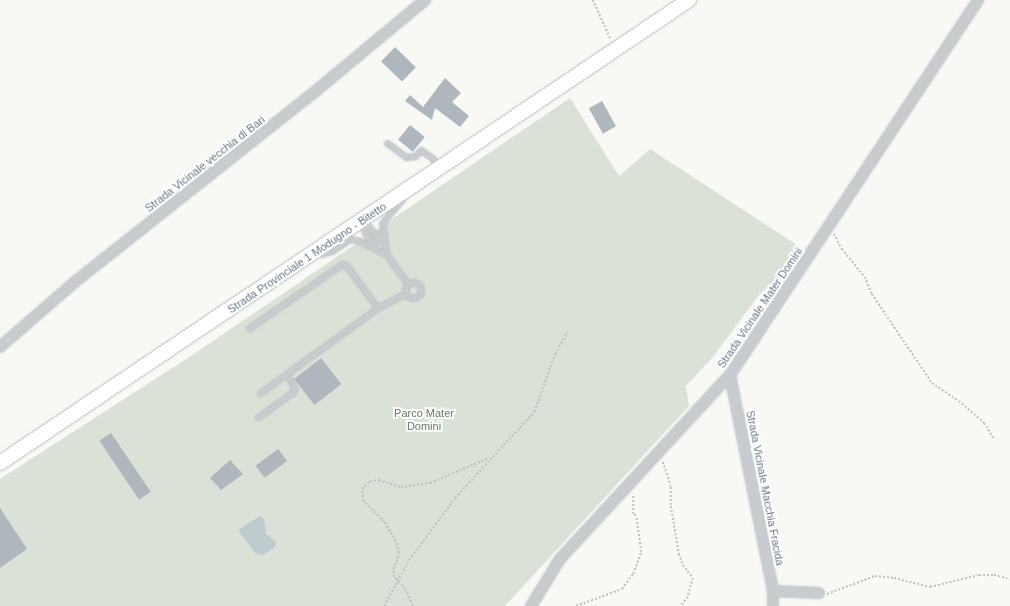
<!DOCTYPE html>
<html>
<head>
<meta charset="utf-8">
<style>
	body { margin:0 }
	#map { position:relative; width:1010px; height:606px; overflow:hidden; background:#f8f8f5; font-family:Helvetica,sans-serif }
	div>[style] { position:absolute }
	[style*='--x'] { left:calc(var(--x)*1px); top:calc(var(--y)*1px); width:calc(var(--w)*1px); rotate:calc(var(--a)*1deg) }
	.green>* { inset:0; background:#dae1d6 }
	.water>* { inset:0; background:#becbcf }
	.building>* { inset:0; background:#aeb7bd; transform-origin:0 0 }
	.path>* { height:1.5px; margin-top:-0.75px; transform-origin:0; background:repeating-linear-gradient(90deg,#bfc2c4 0 2px,transparent 0 4px) }
	.roads { filter:drop-shadow(0 0 1px #b7bec2) drop-shadow(0 0 1px #b7bec2) }
	.lane>* { height:5px; margin:-2.5px; padding:0 2.5px; transform-origin:2.5px; border-radius:2.5px; background:#c8cccf }
	.lane>.ring { margin:-2.5px; padding:0; box-sizing:content-box; background:none; border:5px solid #c8cccf; border-radius:50% }
	.street>* { height:10px; margin:-5px; padding:0 5px; transform-origin:5px; border-radius:5px; background:#c8cccf }
	.secondary>* { height:14px; margin:-7px; padding:0 7px; transform-origin:7px; border-radius:7px; background:#fff }
	span { translate:-50% -50%; white-space:nowrap; text-align:center; line-height:1.15; -webkit-text-stroke:4px #fff; paint-order:stroke }
	.street-label { font-size:11px; color:#607583 }
	.park-label { font-size:11px; color:#667a60 }
</style>
</head>
<body>
<div id="map">
	<div class="green">
		<i style="clip-path:polygon(570px 98px,619px 176px,650px 149px,800px 247px,787px 269px,758px 296px,713px 357px,686px 386px,689px 406px,505px 606px,0 606px,0 479px,194px 354px)"></i>
	</div>
	<div class="water">
		<i style="clip-path:polygon(260px 516px,264px 519px,266px 534px,276px 542px,275px 547px,263px 555px,255px 553px,238px 530px)"></i>
	</div>
	<div class="building">
		<i style="left:395px;top:47px;width:29px;height:20px;rotate:44deg"></i>
		<i style="clip-path:polygon(445px 78px,461px 93px,452px 102px,469px 116px,460px 127px,435px 108px,432px 120px,405px 101px,410px 95px,423px 107px)"></i>
		<i style="left:602px;top:101px;width:29px;height:15px;rotate:61deg"></i>
		<i style="left:410px;top:125px;width:19px;height:19px;rotate:39deg"></i>
		<i style="left:321px;top:358px;width:33px;height:34px;rotate:52deg"></i>
		<i style="left:111px;top:433px;width:71px;height:14px;rotate:56deg"></i>
		<i style="left:278px;top:449px;width:15px;height:28px;rotate:53deg"></i>
		<i style="clip-path:polygon(230px 460px,243px 474px,221px 490px,210px 478px)"></i>
		<i style="clip-path:polygon(0 508px,27px 549px,0 568px)"></i>
	</div>
	<div class="path">
		<i style="--x:593;--y:0;--w:44;--a:65.8"></i>
		<i style="--x:834;--y:234;--w:17;--a:62"></i>
		<i style="--x:842;--y:249;--w:36;--a:51"></i>
		<i style="--x:865;--y:277;--w:18;--a:68"></i>
		<i style="--x:872;--y:294;--w:107;--a:56"></i>
		<i style="--x:932;--y:383;--w:32;--a:34"></i>
		<i style="--x:959;--y:401;--w:33;--a:41"></i>
		<i style="--x:984;--y:423;--w:20;--a:57"></i>
		<i style="--x:663;--y:462;--w:26;--a:72"></i>
		<i style="--x:671;--y:487;--w:19;--a:90"></i>
		<i style="--x:671;--y:506;--w:49;--a:80.5"></i>
		<i style="--x:679;--y:554;--w:12;--a:70"></i>
		<i style="--x:683;--y:565;--w:16;--a:52"></i>
		<i style="--x:693;--y:578;--w:20;--a:105"></i>
		<i style="--x:688;--y:597;--w:11;--a:128"></i>
		<i style="--x:827;--y:594;--w:51;--a:-20.6"></i>
		<i style="--x:875;--y:576;--w:19;--a:6"></i>
		<i style="--x:894;--y:578;--w:37;--a:14"></i>
		<i style="--x:930;--y:587;--w:50;--a:-13.8"></i>
		<i style="--x:979;--y:575;--w:15;--a:0"></i>
		<i style="--x:994;--y:575;--w:16;--a:14"></i>
		<i style="--x:384;--y:606;--w:52;--a:-61.5"></i>
		<i style="--x:409;--y:560;--w:77;--a:-53.4"></i>
		<i style="--x:455;--y:498;--w:117;--a:-47.4"></i>
		<i style="--x:534;--y:412;--w:62;--a:-70.1"></i>
		<i style="--x:555;--y:354;--w:25;--a:-61"></i>
		<i style="--x:412;--y:606;--w:18;--a:-112"></i>
		<i style="--x:405;--y:589;--w:16;--a:-133"></i>
		<i style="--x:394;--y:577;--w:8;--a:-97"></i>
		<i style="--x:393;--y:569;--w:17;--a:-69"></i>
		<i style="--x:399;--y:553;--w:16;--a:-108"></i>
		<i style="--x:394;--y:538;--w:19;--a:-122"></i>
		<i style="--x:384;--y:522;--w:30;--a:-135"></i>
		<i style="--x:363;--y:501;--w:12;--a:-95"></i>
		<i style="--x:362;--y:489;--w:11;--a:-45"></i>
		<i style="--x:370;--y:481;--w:9;--a:-6"></i>
		<i style="--x:379;--y:480;--w:23;--a:18"></i>
		<i style="--x:401;--y:487;--w:29;--a:-8"></i>
		<i style="--x:430;--y:483;--w:64;--a:-23"></i>
		<i style="--x:576;--y:606;--w:49;--a:-20.3"></i>
		<i style="--x:622;--y:589;--w:19;--a:-54"></i>
		<i style="--x:633;--y:574;--w:23;--a:-70"></i>
		<i style="--x:641;--y:552;--w:36;--a:-98"></i>
		<i style="--x:636;--y:516;--w:4;--a:-146"></i>
		<i style="--x:633;--y:514;--w:20;--a:-90"></i>
	</div>
	<div class="roads">
		<div class="lane">
			<i style="--x:387;--y:143;--w:24;--a:36"></i>
			<i style="--x:406;--y:157;--w:9;--a:-6"></i>
			<i style="--x:415;--y:156;--w:8;--a:-45"></i>
			<i style="--x:421;--y:150;--w:14;--a:36"></i>
			<i style="--x:432;--y:158;--w:11;--a:49"></i>
			<i style="--x:363;--y:221;--w:28;--a:46"></i>
			<i style="--x:363;--y:222;--w:11;--a:80"></i>
			<i style="--x:365;--y:233;--w:16;--a:52"></i>
			<i style="--x:320;--y:254;--w:12;--a:-14"></i>
			<i style="--x:332;--y:251;--w:22;--a:-34"></i>
			<i style="--x:350;--y:239;--w:10;--a:11"></i>
			<i style="--x:360;--y:241;--w:29;--a:27"></i>
			<i style="--x:386;--y:254;--w:37;--a:54"></i>
			<i style="--x:386;--y:254;--w:31;--a:-97"></i>
			<i style="--x:382;--y:223;--w:33;--a:-50"></i>
			<i class="ring" style="left:405px;top:282px;width:11px;height:11px"></i>
			<i style="--x:249;--y:328;--w:113;--a:-34.5"></i>
			<i style="--x:342;--y:264;--w:5;--a:22"></i>
			<i style="--x:347;--y:266;--w:49;--a:54.1"></i>
			<i style="--x:376;--y:306;--w:5;--a:0"></i>
			<i style="--x:381;--y:306;--w:28;--a:-27"></i>
			<i style="--x:260;--y:393;--w:147;--a:-35.9"></i>
			<i style="--x:258;--y:417;--w:42;--a:-35.2"></i>
			<i style="--x:292;--y:393;--w:6;--a:-59"></i>
			<i style="--x:295;--y:388;--w:17;--a:-123"></i>
		</div>
		<div class="street">
			<i style="--x:0;--y:347;--w:101;--a:-41"></i>
			<i style="--x:76;--y:281;--w:308;--a:-38.4"></i>
			<i style="--x:317;--y:90;--w:141;--a:-39.8"></i>
			<i style="--x:730;--y:375;--w:220;--a:78.7"></i>
			<i style="--x:773;--y:591;--w:15;--a:90"></i>
			<i style="--x:773;--y:591;--w:46;--a:2.5"></i>
			<i style="--x:531;--y:606;--w:55;--a:-58.3"></i>
			<i style="--x:560;--y:559;--w:251;--a:-47.3"></i>
			<i style="--x:730;--y:375;--w:450;--a:-56.5"></i>
		</div>
		<div class="secondary">
			<i style="--x:0;--y:463;--w:830;--a:-33.9"></i>
		</div>
	</div>
	<div class="street-label">
		<span style="left:205px;top:164px;rotate:-38deg">Strada Vicinale vecchia di Bari</span>
		<span style="left:307px;top:258px;rotate:-34deg">Strada Provinciale 1 Modugno - Bitetto</span>
		<span style="left:760px;top:308px;rotate:-56deg">Strada Vicinale Mater Domini</span>
		<span style="left:765px;top:488px;rotate:79deg">Strada Vicinale Macchia Fracida</span>
	</div>
	<div class="park-label">
		<span style="left:424px;top:420px">Parco Mater<br>Domini</span>
	</div>
</div>
</body>
</html>
